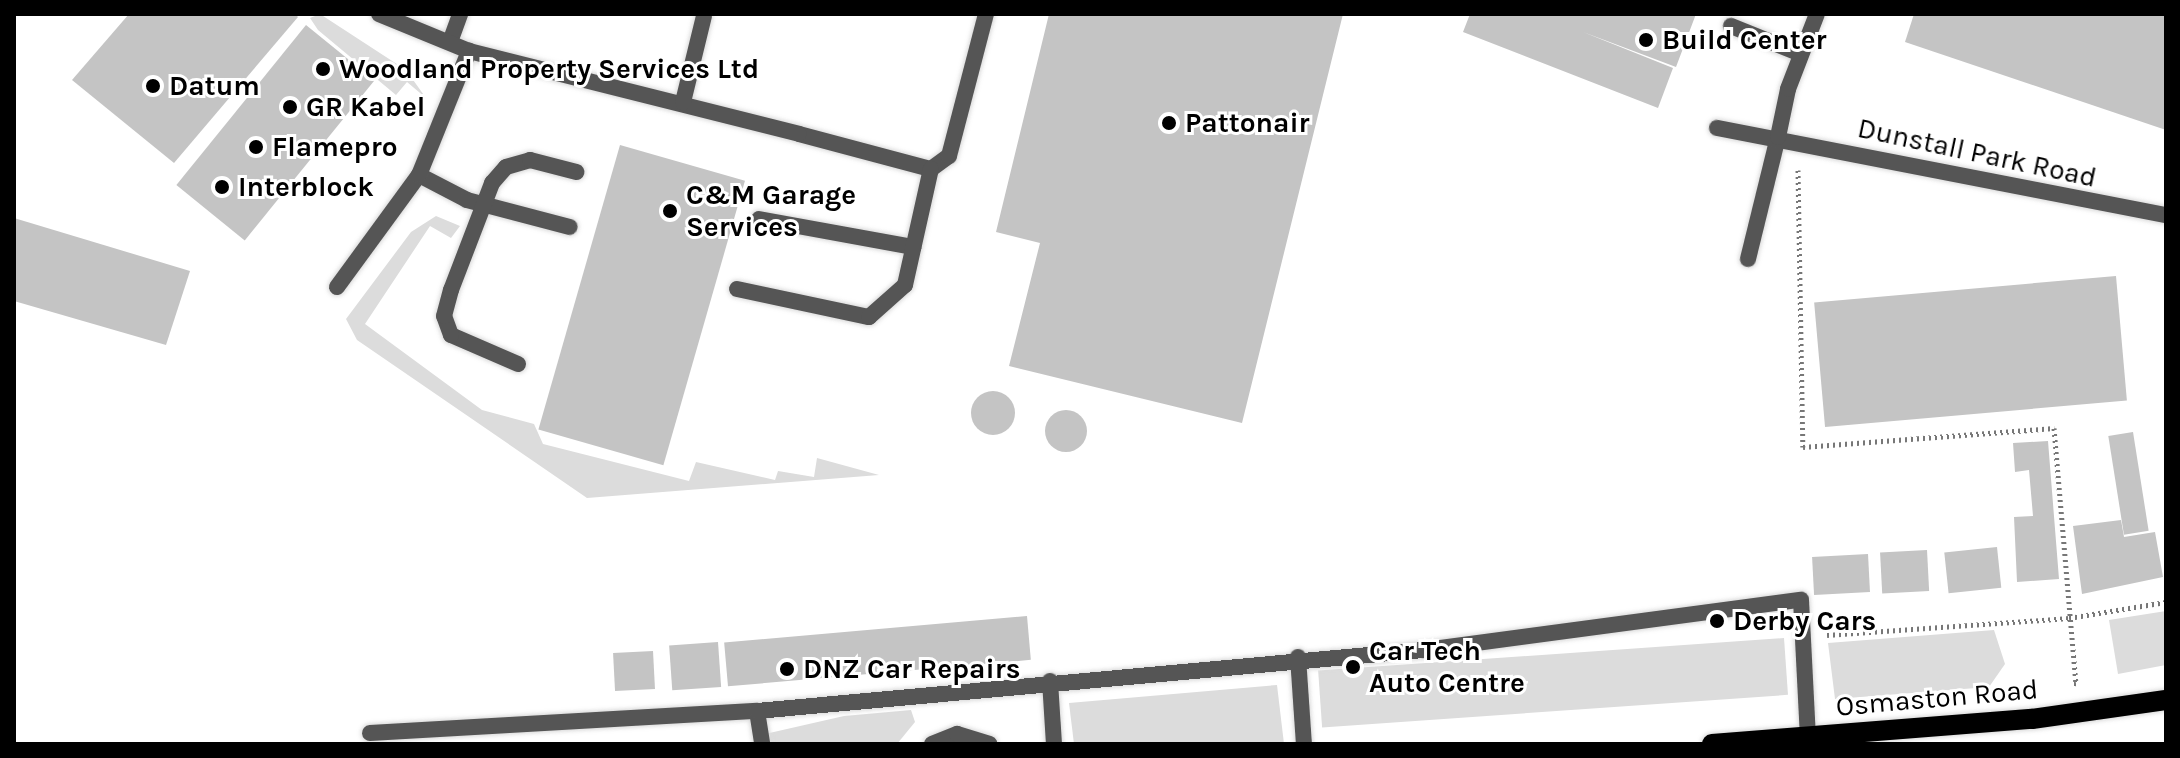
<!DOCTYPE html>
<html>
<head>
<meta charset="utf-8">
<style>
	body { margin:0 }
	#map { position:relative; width:2180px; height:758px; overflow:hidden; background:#fff; font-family:Karla,sans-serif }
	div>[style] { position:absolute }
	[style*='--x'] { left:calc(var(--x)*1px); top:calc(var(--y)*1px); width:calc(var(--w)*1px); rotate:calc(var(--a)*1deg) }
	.green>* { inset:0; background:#dcdcdc; transform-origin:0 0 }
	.building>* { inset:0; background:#c4c4c4; transform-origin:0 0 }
	.round { border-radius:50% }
	.path>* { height:5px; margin-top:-2.5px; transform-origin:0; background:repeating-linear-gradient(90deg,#777 0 2px,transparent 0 6px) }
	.roads { filter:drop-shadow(0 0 2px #dbdbdb) drop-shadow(0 0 2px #dbdbdb) }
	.service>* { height:16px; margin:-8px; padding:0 8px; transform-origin:8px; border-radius:8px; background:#555 }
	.minor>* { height:16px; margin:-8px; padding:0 8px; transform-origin:8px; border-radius:8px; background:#555 }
	.primary>* { height:20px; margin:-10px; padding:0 10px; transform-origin:10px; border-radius:10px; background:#000 }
	.dots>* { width:22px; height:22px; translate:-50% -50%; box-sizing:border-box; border:4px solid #fff; border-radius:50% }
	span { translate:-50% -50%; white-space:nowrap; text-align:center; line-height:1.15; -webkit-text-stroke:6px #fff; paint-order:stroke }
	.poi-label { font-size:28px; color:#000; font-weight:700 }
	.left { translate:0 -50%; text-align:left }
	.street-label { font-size:28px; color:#000 }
	.frame { position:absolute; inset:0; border:16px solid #000; pointer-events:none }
</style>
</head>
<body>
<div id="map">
	<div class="green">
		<i style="clip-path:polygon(320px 14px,406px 70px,426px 98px,407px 82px,396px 95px,318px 30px,310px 18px)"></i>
		<i style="clip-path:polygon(436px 216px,460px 226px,451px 238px,430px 226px,365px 324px,482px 410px,534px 424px,543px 444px,689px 481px,696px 462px,775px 480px,778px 471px,814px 477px,817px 458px,879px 475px,587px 498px,357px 340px,346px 319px,411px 232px)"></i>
		<i style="clip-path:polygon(2166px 611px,2166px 665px,2118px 674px,2109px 620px)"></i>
		<i style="clip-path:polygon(1994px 630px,2005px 664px,1989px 687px,1835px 699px,1828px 643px)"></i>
		<i style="left:1784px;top:638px;width:57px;height:467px;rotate:86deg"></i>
		<i style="clip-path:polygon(1277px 685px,1284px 744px,1074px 744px,1069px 703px)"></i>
		<i style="clip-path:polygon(911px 710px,915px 722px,897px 744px,767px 744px,765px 734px,844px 716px)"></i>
	</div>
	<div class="building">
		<i style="clip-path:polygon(129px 14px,295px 14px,298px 17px,174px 163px,72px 80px)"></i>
		<i style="clip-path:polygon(1049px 14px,1343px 14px,1242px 423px,1009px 366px,1040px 243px,996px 232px)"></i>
		<i style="clip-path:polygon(1470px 14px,1696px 14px,1676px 67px,1583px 32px,1673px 68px,1658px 108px,1463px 32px)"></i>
		<i style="clip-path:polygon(1914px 14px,2166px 14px,2166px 130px,1905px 42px)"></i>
		<i style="left:306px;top:25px;width:88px;height:206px;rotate:39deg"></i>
		<i style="left:620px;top:145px;width:130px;height:296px;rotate:16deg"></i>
		<i style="clip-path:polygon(14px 218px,190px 271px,166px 345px,14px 301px)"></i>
		<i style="left:2116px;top:276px;width:125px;height:303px;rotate:85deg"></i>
		<i class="round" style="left:971px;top:391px;width:44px;height:44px"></i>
		<i class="round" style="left:1045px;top:410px;width:42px;height:42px"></i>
		<i style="left:2133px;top:432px;width:100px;height:25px;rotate:81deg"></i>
		<i style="clip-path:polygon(2048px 441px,2059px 579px,2017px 582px,2014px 517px,2033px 516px,2029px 470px,2015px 472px,2013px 443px)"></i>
		<i style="clip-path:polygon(2121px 520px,2124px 537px,2155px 532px,2163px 577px,2082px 594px,2073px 526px)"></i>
		<i style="left:1997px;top:547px;width:41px;height:53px;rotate:84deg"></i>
		<i style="left:1927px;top:550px;width:41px;height:47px;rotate:87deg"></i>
		<i style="left:1868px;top:554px;width:38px;height:56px;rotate:87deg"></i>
		<i style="left:1027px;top:616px;width:44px;height:304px;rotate:85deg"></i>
		<i style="left:718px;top:642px;width:45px;height:49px;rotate:86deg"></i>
		<i style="left:653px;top:651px;width:38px;height:40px;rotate:87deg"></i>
	</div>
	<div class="path">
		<i style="--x:1798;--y:170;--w:277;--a:89"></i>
		<i style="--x:1803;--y:447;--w:252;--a:-4.3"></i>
		<i style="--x:2054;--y:428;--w:256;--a:85.1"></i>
		<i style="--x:2076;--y:683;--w:5;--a:169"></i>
		<i style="--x:1827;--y:635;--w:243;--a:-4"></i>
		<i style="--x:2069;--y:618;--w:98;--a:-9.4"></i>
	</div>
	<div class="roads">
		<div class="service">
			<i style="--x:1731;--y:26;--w:75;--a:21.8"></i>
			<i style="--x:450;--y:42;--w:30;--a:-70"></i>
			<i style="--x:799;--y:134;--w:137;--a:14.9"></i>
			<i style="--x:931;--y:169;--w:22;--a:-36"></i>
			<i style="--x:949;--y:156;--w:147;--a:-75.4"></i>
			<i style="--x:419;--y:175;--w:54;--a:27.5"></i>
			<i style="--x:467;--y:200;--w:106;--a:14.7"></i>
			<i style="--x:759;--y:219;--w:157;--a:10.3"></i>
			<i style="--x:1748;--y:259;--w:126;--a:-76.2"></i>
			<i style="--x:737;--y:289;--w:135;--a:12"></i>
			<i style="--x:869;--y:317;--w:48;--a:-41.6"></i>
			<i style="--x:905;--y:285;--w:119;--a:-77.4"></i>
			<i style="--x:518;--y:364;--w:73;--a:-156.6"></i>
			<i style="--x:451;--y:335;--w:20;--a:-110"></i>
			<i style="--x:444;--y:316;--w:27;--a:-75"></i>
			<i style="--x:451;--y:290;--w:115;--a:-69"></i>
			<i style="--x:492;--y:183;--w:21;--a:-49"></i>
			<i style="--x:506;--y:167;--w:25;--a:-16"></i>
			<i style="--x:530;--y:160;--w:48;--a:14.6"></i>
			<i style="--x:1298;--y:657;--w:87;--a:86.1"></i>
			<i style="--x:1050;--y:681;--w:63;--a:86.4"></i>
			<i style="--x:757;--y:711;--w:33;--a:81"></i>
			<i style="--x:370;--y:733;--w:388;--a:-3.3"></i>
			<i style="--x:757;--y:711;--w:670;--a:-5.23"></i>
			<i style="--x:1424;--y:650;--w:380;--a:-7.6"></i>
			<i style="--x:1801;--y:600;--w:136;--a:87.1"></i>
			<i style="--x:932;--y:744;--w:27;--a:-22"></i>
			<i style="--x:957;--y:734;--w:34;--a:17"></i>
		</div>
		<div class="minor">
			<i style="--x:379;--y:14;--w:97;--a:22.3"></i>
			<i style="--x:469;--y:51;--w:340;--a:14.1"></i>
			<i style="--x:683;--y:102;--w:89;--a:-76.3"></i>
			<i style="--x:1717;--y:128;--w:457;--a:11"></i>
			<i style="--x:1778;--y:137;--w:49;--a:-78.2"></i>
			<i style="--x:1788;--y:89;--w:80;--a:-68.9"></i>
			<i style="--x:337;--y:287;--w:139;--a:-53.8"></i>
			<i style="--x:419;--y:175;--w:134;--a:-68"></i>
		</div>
		<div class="primary">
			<i style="--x:1712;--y:744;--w:321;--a:-4.5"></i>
			<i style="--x:2032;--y:719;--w:135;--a:-8.1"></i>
		</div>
	</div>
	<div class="dots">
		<i style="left:1646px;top:40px;background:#000"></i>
		<i style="left:323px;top:69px;background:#000"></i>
		<i style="left:153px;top:86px;background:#000"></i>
		<i style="left:290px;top:107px;background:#000"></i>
		<i style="left:1169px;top:123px;background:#000"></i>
		<i style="left:256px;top:147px;background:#000"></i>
		<i style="left:222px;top:187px;background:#000"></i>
		<i style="left:670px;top:211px;background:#000"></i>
		<i style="left:1717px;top:621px;background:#000"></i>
		<i style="left:1353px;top:667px;background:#000"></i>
		<i style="left:787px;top:669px;background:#000"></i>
	</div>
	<div class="poi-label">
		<span class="left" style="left:1662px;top:40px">Build Center</span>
		<span class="left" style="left:339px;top:69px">Woodland Property Services Ltd</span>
		<span class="left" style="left:169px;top:86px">Datum</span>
		<span class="left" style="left:306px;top:107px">GR Kabel</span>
		<span class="left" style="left:1185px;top:123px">Pattonair</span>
		<span class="left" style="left:272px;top:147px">Flamepro</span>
		<span class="left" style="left:238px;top:187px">Interblock</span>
		<span class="left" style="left:686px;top:211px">C&amp;M Garage<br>Services</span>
		<span class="left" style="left:1733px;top:621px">Derby Cars</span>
		<span class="left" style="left:1369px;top:667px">Car Tech<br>Auto Centre</span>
		<span class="left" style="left:803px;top:669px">DNZ Car Repairs</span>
	</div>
	<div class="street-label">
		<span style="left:1977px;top:153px;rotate:12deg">Dunstall Park Road</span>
		<span style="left:1937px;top:698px;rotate:-5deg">Osmaston Road</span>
	</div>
	<div class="frame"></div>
</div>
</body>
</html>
